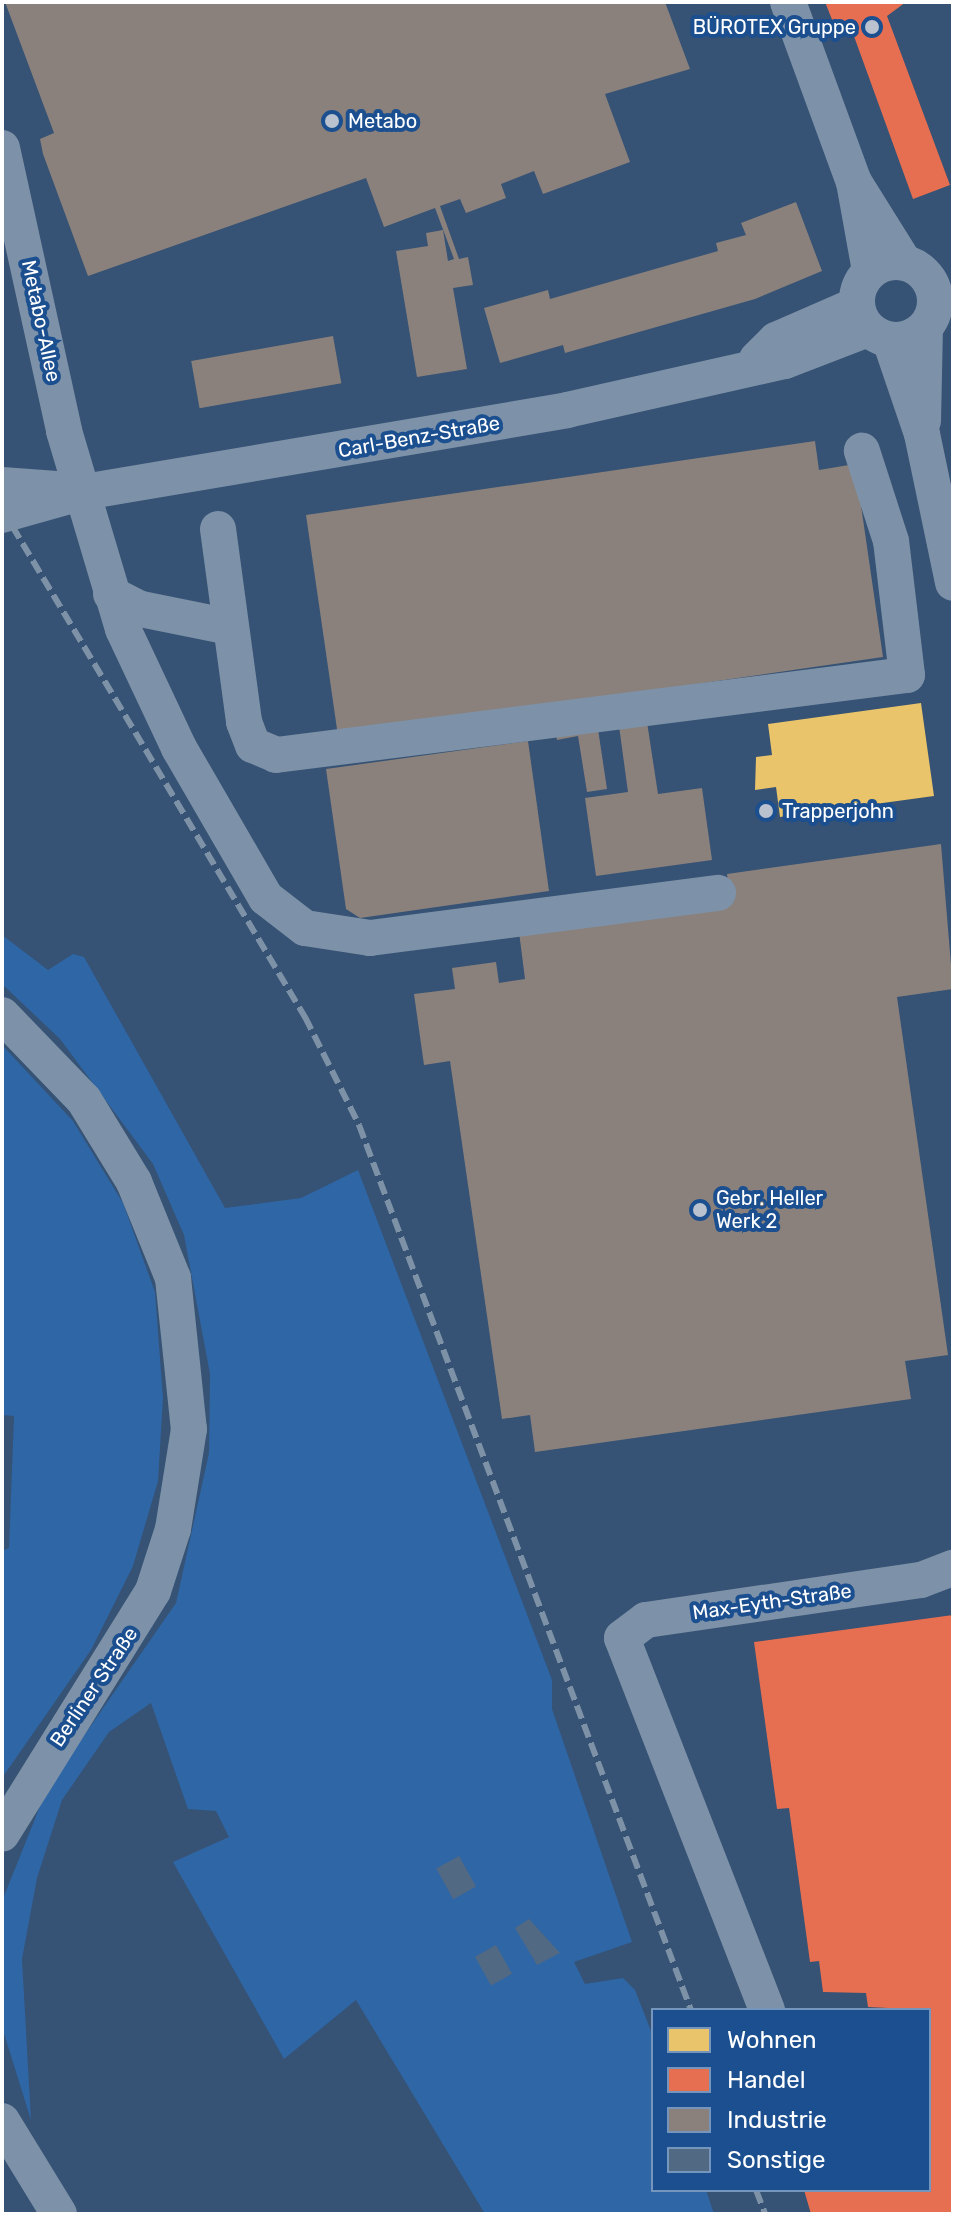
<!DOCTYPE html>
<html>
<head>
<meta charset="utf-8">
<style>
	body { margin:0 }
	#map { position:relative; width:955px; height:2216px; overflow:hidden; background:#365274; font-family:Rubik,sans-serif }
	div>[style] { position:absolute }
	[style*='--x'] { left:calc(var(--x)*1px); top:calc(var(--y)*1px); width:calc(var(--w)*1px); rotate:calc(var(--a)*1deg) }
	.green>* { inset:0; background:#2f66a5 }
	.homes>* { inset:0; background:#e9c46a }
	.shops>* { inset:0; background:#e76f51 }
	.industry>* { inset:0; background:#8a817c; transform-origin:0 0 }
	.building>* { inset:0; background:#526984; transform-origin:0 0 }
	.minor>* { height:36px; margin:-18px; padding:0 18px; transform-origin:18px; border-radius:18px; background:#7d92a8 }
	.minor>.ring { margin:-18px; padding:0; box-sizing:content-box; background:none; border:36px solid #7d92a8; border-radius:50% }
	.rail>* { height:6px; margin-top:-3px; transform-origin:0; background:repeating-linear-gradient(90deg,#7e92a7 0 14px,transparent 0 20px) }
	.dots>* { width:22px; height:22px; translate:-50% -50%; box-sizing:border-box; border:4px solid #1b4f8f; border-radius:50% }
	span { translate:-50% -50%; white-space:nowrap; text-align:center; line-height:1.15; -webkit-text-stroke:8px #1b4f8f; paint-order:stroke }
	.poi-label { font-size:20px; color:#fff }
	.right { translate:-100% -50%; text-align:right }
	.left { translate:0 -50%; text-align:left }
	.street-label { font-size:20px; color:#fff }
	.frame { position:absolute; inset:0; border:4px solid #fff; pointer-events:none }
	.legend { position:absolute; left:651px; top:2008px; width:280px; height:184px; box-sizing:border-box; background:#1b4f8f; border:2px solid #7695bc; margin:0; padding:10px 14px; list-style:none; font-size:24px; color:#fff }
	.legend li { display:flex; align-items:center; gap:16px; height:40px }
	.legend b { width:40px; border:2px solid #7695bc }
</style>
</head>
<body>
<div id="map">
	<div class="green">
		<i style="clip-path:polygon(2px 935px,48px 970px,73px 954px,84px 957px,225px 1208px,301px 1198px,358px 1170px,552px 1680px,552px 1709px,632px 1942px,574px 1962px,585px 1984px,623px 1978px,635px 1990px,653px 2036px,653px 2190px,706px 2190px,714px 2214px,485px 2214px,356px 2000px,284px 2059px,173px 1862px,229px 1837px,216px 1811px,188px 1809px,151px 1703px,109px 1732px,62px 1800px,37px 1878px,22px 1959px,31px 2120px,2px 2027px,2px 1901px,47px 1789px,176px 1603px,209px 1453px,210px 1374px,184px 1235px,153px 1164px,60px 1039px,2px 984px)"></i>
		<i style="clip-path:polygon(2px 1045px,73px 1121px,123px 1203px,155px 1292px,163px 1398px,158px 1481px,133px 1566px,91px 1650px,2px 1778px,2px 1551px,9px 1548px,14px 1416px,2px 1415px)"></i>
	</div>
	<div class="homes">
		<i style="clip-path:polygon(921px 703px,934px 796px,780px 817px,776px 787px,755px 790px,756px 757px,772px 755px,768px 724px)"></i>
	</div>
	<div class="shops">
		<i style="clip-path:polygon(825px 2px,906px 2px,887px 16px,950px 185px,913px 199px,851px 28px,837px 32px)"></i>
		<i style="clip-path:polygon(953px 1615px,953px 2214px,811px 2214px,804px 2190px,929px 2190px,929px 2010px,868px 2007px,866px 1993px,823px 1992px,819px 1961px,810px 1962px,789px 1808px,777px 1809px,754px 1642px)"></i>
	</div>
	<div class="industry">
		<i style="clip-path:polygon(5px 2px,665px 2px,690px 69px,605px 94px,630px 162px,543px 194px,534px 171px,501px 184px,506px 198px,466px 213px,460px 199px,440px 206px,459px 259px,468px 257px,473px 285px,453px 288px,467px 369px,417px 377px,396px 251px,428px 246px,426px 233px,443px 230px,448px 261px,454px 259px,435px 208px,384px 227px,366px 178px,88px 276px,43px 154px,40px 139px,54px 133px)"></i>
		<i style="clip-path:polygon(796px 202px,822px 271px,755px 299px,565px 353px,563px 345px,500px 363px,484px 308px,548px 290px,550px 299px,718px 251px,716px 243px,746px 235px,741px 223px)"></i>
		<i style="left:333px;top:336px;width:48px;height:144px;rotate:80deg"></i>
		<i style="clip-path:polygon(815px 441px,819px 470px,855px 464px,883px 657px,338px 736px,306px 515px)"></i>
		<i style="clip-path:polygon(647px 722px,658px 794px,702px 788px,712px 860px,596px 876px,585px 798px,628px 792px,619px 726px)"></i>
		<i style="clip-path:polygon(555px 729px,598px 729px,607px 789px,587px 792px,578px 736px,557px 740px)"></i>
		<i style="clip-path:polygon(528px 741px,549px 891px,360px 918px,346px 909px,326px 769px)"></i>
		<i style="clip-path:polygon(941px 844px,953px 989px,897px 997px,948px 1355px,905px 1361px,911px 1399px,535px 1452px,530px 1415px,502px 1419px,450px 1061px,424px 1065px,414px 994px,455px 989px,452px 968px,496px 962px,499px 983px,525px 979px,519px 932px,731px 901px,727px 874px)"></i>
	</div>
	<div class="building">
		<i style="left:459px;top:1856px;width:35px;height:26px;rotate:61deg"></i>
		<i style="clip-path:polygon(529px 1919px,560px 1953px,537px 1965px,515px 1928px)"></i>
		<i style="left:496px;top:1945px;width:33px;height:24px;rotate:61deg"></i>
	</div>
	<div class="minor">
		<i style="--x:788;--y:2;--w:192;--a:69.9"></i>
		<i style="--x:854;--y:182;--w:90;--a:79.8"></i>
		<i style="--x:2;--y:148;--w:290;--a:77.6"></i>
		<i style="--x:64;--y:431;--w:207;--a:73.4"></i>
		<i style="--x:123;--y:629;--w:132;--a:64.8"></i>
		<i style="--x:179;--y:748;--w:173;--a:59.9"></i>
		<i style="--x:266;--y:898;--w:49;--a:37.6"></i>
		<i style="--x:305;--y:928;--w:66;--a:8.7"></i>
		<i style="--x:370;--y:938;--w:351;--a:-7.4"></i>
		<i style="--x:854;--y:182;--w:94;--a:58"></i>
		<i class="ring" style="left:857px;top:262px;width:42px;height:42px"></i>
		<i style="--x:890;--y:340;--w:99;--a:71.2"></i>
		<i style="--x:922;--y:434;--w:152;--a:78.2"></i>
		<i style="--x:757;--y:359;--w:27;--a:-45"></i>
		<i style="--x:776;--y:340;--w:87;--a:-23.6"></i>
		<i style="--x:923;--y:421;--w:93;--a:-88.8"></i>
		<i style="--x:2;--y:485;--w:68;--a:4.2"></i>
		<i style="--x:2;--y:515;--w:85;--a:-15.7"></i>
		<i style="--x:84;--y:492;--w:490;--a:-9.6"></i>
		<i style="--x:567;--y:410;--w:223;--a:-12.7"></i>
		<i style="--x:785;--y:361;--w:89;--a:-21.1"></i>
		<i style="--x:218;--y:529;--w:195;--a:82.3"></i>
		<i style="--x:244;--y:722;--w:25;--a:69"></i>
		<i style="--x:253;--y:745;--w:25;--a:23"></i>
		<i style="--x:276;--y:755;--w:636;--a:-7.23"></i>
		<i style="--x:907;--y:675;--w:135;--a:-96.8"></i>
		<i style="--x:891;--y:541;--w:95;--a:-107.9"></i>
		<i style="--x:111;--y:594;--w:34;--a:27"></i>
		<i style="--x:141;--y:609;--w:91;--a:11.4"></i>
		<i style="--x:2;--y:1015;--w:118;--a:46"></i>
		<i style="--x:84;--y:1100;--w:96;--a:58.6"></i>
		<i style="--x:134;--y:1182;--w:104;--a:67.9"></i>
		<i style="--x:173;--y:1278;--w:152;--a:84"></i>
		<i style="--x:189;--y:1429;--w:101;--a:99.1"></i>
		<i style="--x:173;--y:1529;--w:65;--a:107.9"></i>
		<i style="--x:153;--y:1591;--w:286;--a:121.9"></i>
		<i style="--x:767;--y:2010;--w:399;--a:-111.3"></i>
		<i style="--x:622;--y:1638;--w:30;--a:-37"></i>
		<i style="--x:646;--y:1620;--w:278;--a:-8.3"></i>
		<i style="--x:921;--y:1580;--w:34;--a:-21"></i>
		<i style="--x:2;--y:2121;--w:109;--a:58.5"></i>
	</div>
	<div class="rail">
		<i style="--x:2;--y:509;--w:592;--a:59.19"></i>
		<i style="--x:305;--y:1017;--w:121;--a:63.4"></i>
		<i style="--x:359;--y:1125;--w:945;--a:69.44"></i>
		<i style="--x:756;--y:2190;--w:26;--a:69"></i>
	</div>
	<div class="dots">
		<i style="left:872px;top:27px;background:#b9c2ce"></i>
		<i style="left:332px;top:121px;background:#b9c2ce"></i>
		<i style="left:766px;top:811px;background:#b9c2ce"></i>
		<i style="left:700px;top:1210px;background:#b9c2ce"></i>
	</div>
	<div class="poi-label">
		<span class="right" style="left:856px;top:27px">BÜROTEX Gruppe</span>
		<span class="left" style="left:348px;top:121px">Metabo</span>
		<span class="left" style="left:782px;top:811px">Trapperjohn</span>
		<span class="left" style="left:716px;top:1210px">Gebr. Heller<br>Werk 2</span>
	</div>
	<div class="street-label">
		<span style="left:41px;top:321px;rotate:78deg">Metabo-Allee</span>
		<span style="left:419px;top:437px;rotate:-10deg">Carl-Benz-Straße</span>
		<span style="left:772px;top:1602px;rotate:-8deg">Max-Eyth-Straße</span>
		<span style="left:94px;top:1687px;rotate:-56deg">Berliner Straße</span>
	</div>
	<div class="frame"></div>
	<ul class="legend">
	<li><b style="height:22px;background:#e9c46a"></b>Wohnen</li>
	<li><b style="height:22px;background:#e76f51"></b>Handel</li>
	<li><b style="height:22px;background:#8a817c"></b>Industrie</li>
	<li><b style="height:22px;background:#526984"></b>Sonstige</li>
	</ul>
</div>
</body>
</html>
